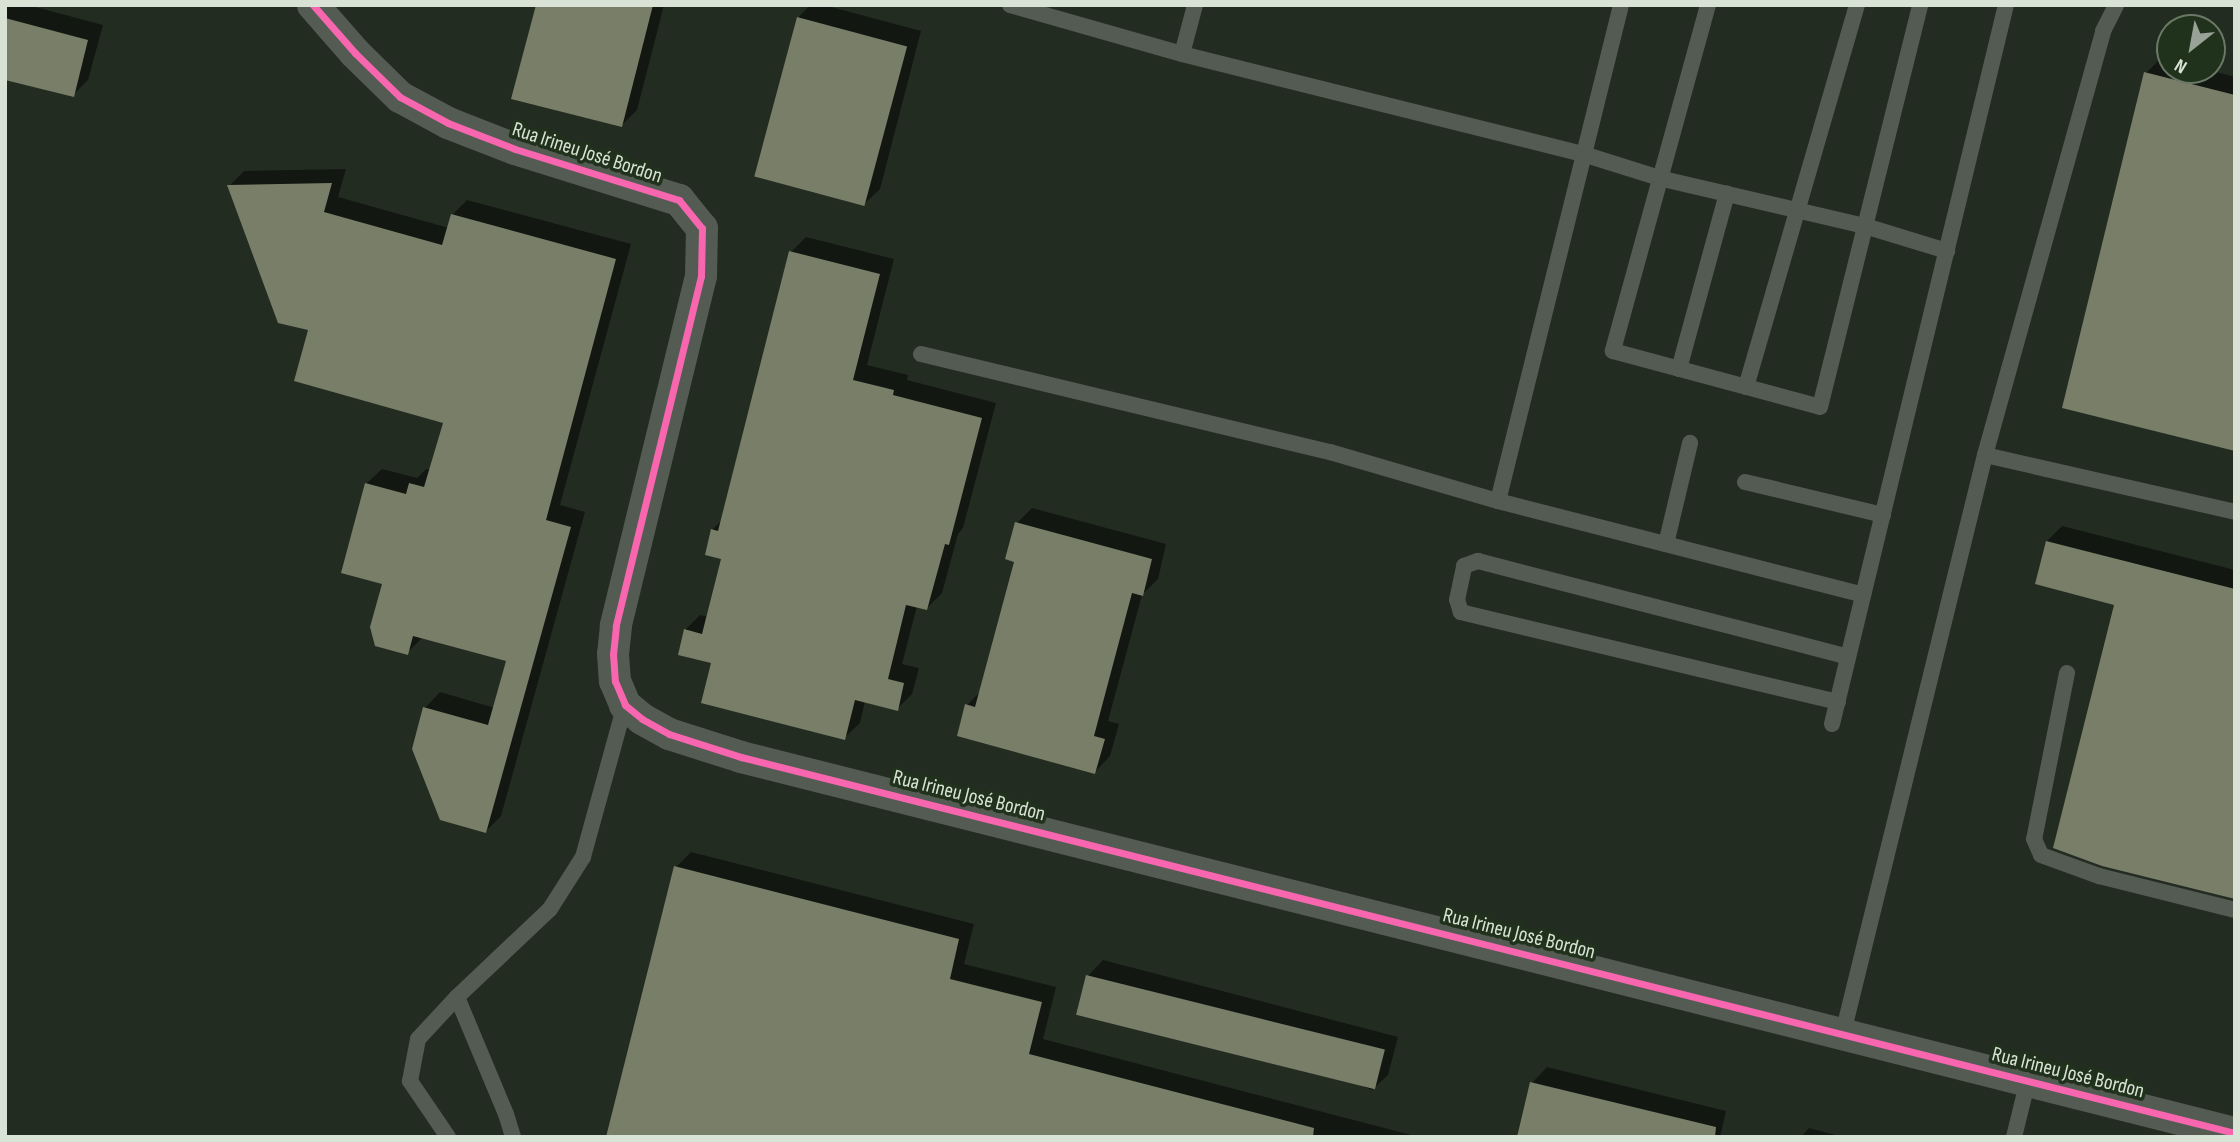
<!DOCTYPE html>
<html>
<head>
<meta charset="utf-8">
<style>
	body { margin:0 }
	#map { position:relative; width:2240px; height:1142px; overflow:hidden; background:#232c21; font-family:"Sofia Sans Condensed",sans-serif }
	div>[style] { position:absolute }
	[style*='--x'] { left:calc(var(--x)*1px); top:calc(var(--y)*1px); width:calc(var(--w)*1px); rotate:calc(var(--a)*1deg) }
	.shadow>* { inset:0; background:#0007 }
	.building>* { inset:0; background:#797e69; transform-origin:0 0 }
	.lane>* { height:16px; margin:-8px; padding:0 8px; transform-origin:8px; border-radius:8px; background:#545b52 }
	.street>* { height:32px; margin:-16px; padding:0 16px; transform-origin:16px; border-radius:16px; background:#545b52 }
	.cycleway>* { height:7px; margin:-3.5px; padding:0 3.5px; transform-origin:3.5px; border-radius:3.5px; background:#f766af }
	span { translate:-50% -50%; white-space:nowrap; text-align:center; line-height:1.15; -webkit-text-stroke:7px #20311c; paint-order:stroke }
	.street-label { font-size:21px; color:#d8e2d5 }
	.frame { position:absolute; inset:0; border:7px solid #d8e2d5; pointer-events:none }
	.north { position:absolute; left:2156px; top:14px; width:70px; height:70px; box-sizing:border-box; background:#20311c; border:2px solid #6a7866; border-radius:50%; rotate:211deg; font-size:19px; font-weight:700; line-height:28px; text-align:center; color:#d8e2d5 }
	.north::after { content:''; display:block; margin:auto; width:24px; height:32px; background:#99a296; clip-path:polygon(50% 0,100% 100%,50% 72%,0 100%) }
</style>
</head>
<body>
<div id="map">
	<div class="shadow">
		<i style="clip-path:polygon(5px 5px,28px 5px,103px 25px,88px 80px,73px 95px,5px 78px)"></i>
		<i style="clip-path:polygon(537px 5px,664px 5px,637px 110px,622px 125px)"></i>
		<i style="clip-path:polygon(810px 5px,824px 5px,921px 31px,880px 189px,864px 204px,798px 18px)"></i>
		<i style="clip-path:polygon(2161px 58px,2170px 60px,2170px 70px,2209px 70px,2235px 77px,2235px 450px,2146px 73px)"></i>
		<i style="clip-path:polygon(346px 169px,338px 197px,449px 228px,452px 215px,467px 200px,631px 244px,560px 505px,585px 512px,501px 816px,486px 831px,425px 708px,440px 692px,495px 708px,509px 660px,423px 637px,407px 653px,366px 484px,382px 469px,417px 478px,426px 469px,431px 470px,445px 422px,310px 329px,229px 186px,244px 171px)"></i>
		<i style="clip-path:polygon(806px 237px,894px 259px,867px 365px,908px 375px,907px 380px,996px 403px,963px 528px,958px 534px,942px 593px,927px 608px,917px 606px,902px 664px,919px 668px,912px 694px,897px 709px,865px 701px,860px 723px,844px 738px,713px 662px,685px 630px,700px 615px,708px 617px,723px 558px,712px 530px,722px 520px,791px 252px)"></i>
		<i style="clip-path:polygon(1032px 508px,1166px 544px,1158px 579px,1142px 595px,1108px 721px,1119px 724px,1110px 756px,1095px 772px,967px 705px,981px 691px,1016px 561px,1017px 523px)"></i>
		<i style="clip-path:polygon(2062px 526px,2235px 570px,2235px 899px,2103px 864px,2116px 603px,2047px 541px)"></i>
		<i style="clip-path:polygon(691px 852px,974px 924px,964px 964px,1056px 987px,1043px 1039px,1419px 1137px,608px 1137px,676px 867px)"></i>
		<i style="clip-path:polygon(1103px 960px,1398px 1037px,1388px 1075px,1372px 1090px,1088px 976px)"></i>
		<i style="clip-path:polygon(1547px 1067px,1726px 1111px,1720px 1137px,1519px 1137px,1532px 1083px)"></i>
		<i style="clip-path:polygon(1809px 1128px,1843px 1137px,1801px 1137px)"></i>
	</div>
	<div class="building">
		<i style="clip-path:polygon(536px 5px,653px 5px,622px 127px,511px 99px)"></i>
		<i style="left:797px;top:17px;width:114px;height:165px;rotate:15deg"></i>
		<i style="clip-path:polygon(5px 18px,88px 40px,74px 97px,5px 80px)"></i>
		<i style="clip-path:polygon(2144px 72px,2235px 95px,2235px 451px,2062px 408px)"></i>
		<i style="clip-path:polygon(332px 183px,324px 212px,442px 245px,451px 214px,616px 259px,546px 520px,571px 527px,486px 833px,440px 820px,412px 749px,423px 707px,488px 725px,506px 661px,413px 636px,408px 655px,375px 646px,370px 627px,382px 584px,341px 573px,365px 483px,406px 494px,409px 483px,424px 487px,443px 423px,294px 381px,308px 330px,278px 323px,227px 185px)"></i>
		<i style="clip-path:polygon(789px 251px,880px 274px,853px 380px,894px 390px,893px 395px,982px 418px,949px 545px,945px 544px,927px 610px,906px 605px,888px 679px,904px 683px,898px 711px,855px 700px,845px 740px,701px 703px,711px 663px,678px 655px,684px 629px,702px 634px,721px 559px,705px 555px,711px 529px,718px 531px)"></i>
		<i style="clip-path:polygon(1015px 522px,1152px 559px,1143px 596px,1132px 593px,1094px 736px,1105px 739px,1095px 774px,957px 736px,965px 704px,975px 707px,1014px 562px,1005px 559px)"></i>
		<i style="clip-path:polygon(2046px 541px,2235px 589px,2235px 899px,2102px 866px,2053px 848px,2114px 605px,2035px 584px)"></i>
		<i style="clip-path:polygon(674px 866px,959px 939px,950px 979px,1042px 1002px,1029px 1054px,1314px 1128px,1313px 1137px,606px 1137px)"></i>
		<i style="left:1086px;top:975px;width:308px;height:41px;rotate:14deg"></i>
		<i style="clip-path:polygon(1530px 1082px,1716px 1127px,1715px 1137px,1517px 1137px)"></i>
	</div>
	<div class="lane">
		<i style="--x:1010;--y:5;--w:179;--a:15.9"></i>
		<i style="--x:1182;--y:54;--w:413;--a:14"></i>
		<i style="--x:1583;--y:154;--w:84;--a:17.4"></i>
		<i style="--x:1663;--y:179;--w:207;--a:13.1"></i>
		<i style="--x:1865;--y:226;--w:86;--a:17"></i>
		<i style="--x:1708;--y:5;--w:359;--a:105.4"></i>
		<i style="--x:1613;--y:351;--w:214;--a:15.1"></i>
		<i style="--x:1820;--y:407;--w:414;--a:-76"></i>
		<i style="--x:1182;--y:54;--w:51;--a:-75.1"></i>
		<i style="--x:921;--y:354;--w:421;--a:13.5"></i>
		<i style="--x:1330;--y:452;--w:175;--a:16.3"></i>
		<i style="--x:1498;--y:501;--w:511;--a:-76.07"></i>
		<i style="--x:1679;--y:369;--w:182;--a:-74.7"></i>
		<i style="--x:1746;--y:387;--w:398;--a:-73.8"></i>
		<i style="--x:1985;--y:455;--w:256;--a:12.8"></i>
		<i style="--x:1745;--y:482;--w:142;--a:13.4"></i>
		<i style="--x:1498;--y:501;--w:377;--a:14.4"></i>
		<i style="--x:1666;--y:544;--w:104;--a:-76.6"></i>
		<i style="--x:2067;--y:673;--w:169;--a:101.2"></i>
		<i style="--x:2034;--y:839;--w:17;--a:66"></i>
		<i style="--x:2041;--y:855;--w:62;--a:19.9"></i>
		<i style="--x:2099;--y:876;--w:140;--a:14"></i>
		<i style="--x:1838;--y:702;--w:388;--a:-166.6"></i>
		<i style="--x:1461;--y:612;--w:13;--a:-108"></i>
		<i style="--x:1457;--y:600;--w:35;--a:-78"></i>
		<i style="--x:1464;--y:566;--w:15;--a:-20"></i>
		<i style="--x:1478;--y:561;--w:382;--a:14.5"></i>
		<i style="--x:1832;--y:724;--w:740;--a:-76.4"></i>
		<i style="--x:457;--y:997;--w:127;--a:67.3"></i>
		<i style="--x:506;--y:1114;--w:24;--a:73"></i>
		<i style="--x:1843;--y:1033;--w:595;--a:-76.2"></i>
		<i style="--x:1985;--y:455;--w:440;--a:-74.4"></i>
		<i style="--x:2103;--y:31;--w:29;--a:-63"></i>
		<i style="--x:448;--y:1137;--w:68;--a:-124.2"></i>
		<i style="--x:410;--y:1081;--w:43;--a:-79.2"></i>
		<i style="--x:418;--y:1039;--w:57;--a:-47.1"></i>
		<i style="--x:457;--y:997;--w:128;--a:-43.4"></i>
		<i style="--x:550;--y:909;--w:62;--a:-57.6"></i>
		<i style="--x:583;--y:857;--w:158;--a:-74.6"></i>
		<i style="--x:2014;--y:1137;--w:59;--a:-76.2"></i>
	</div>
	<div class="street">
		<i style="--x:313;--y:5;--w:64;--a:48.8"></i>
		<i style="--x:355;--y:53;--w:63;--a:44.4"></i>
		<i style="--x:400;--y:97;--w:55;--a:28.4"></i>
		<i style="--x:448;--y:123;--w:72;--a:21.2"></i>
		<i style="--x:515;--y:149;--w:172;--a:17.3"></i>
		<i style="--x:679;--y:200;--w:36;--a:51"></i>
		<i style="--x:702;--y:228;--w:48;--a:91.2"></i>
		<i style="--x:701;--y:276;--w:360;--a:103.7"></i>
		<i style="--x:616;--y:626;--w:28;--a:96"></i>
		<i style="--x:613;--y:654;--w:27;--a:86"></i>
		<i style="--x:615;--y:681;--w:26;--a:67"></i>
		<i style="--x:625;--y:705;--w:22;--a:39"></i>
		<i style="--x:642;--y:719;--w:31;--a:29"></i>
		<i style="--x:669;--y:734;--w:76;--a:17.7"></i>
		<i style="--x:741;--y:757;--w:1541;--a:14.13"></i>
	</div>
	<div class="cycleway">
		<i style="--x:313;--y:5;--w:64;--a:48.8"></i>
		<i style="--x:355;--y:53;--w:63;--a:44.4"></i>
		<i style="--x:400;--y:97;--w:55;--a:28.4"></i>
		<i style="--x:448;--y:123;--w:72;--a:21.2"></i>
		<i style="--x:515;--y:149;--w:172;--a:17.3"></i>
		<i style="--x:679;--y:200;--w:36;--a:51"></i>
		<i style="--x:702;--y:228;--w:48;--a:91.2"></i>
		<i style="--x:701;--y:276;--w:360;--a:103.7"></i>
		<i style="--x:616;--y:626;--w:28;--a:96"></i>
		<i style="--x:613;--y:654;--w:27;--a:86"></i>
		<i style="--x:615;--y:681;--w:26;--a:67"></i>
		<i style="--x:625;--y:705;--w:22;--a:39"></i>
		<i style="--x:642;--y:719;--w:31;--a:29"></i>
		<i style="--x:669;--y:734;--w:76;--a:17.7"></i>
		<i style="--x:741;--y:757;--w:1541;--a:14.13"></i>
	</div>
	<div class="street-label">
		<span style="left:587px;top:153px;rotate:18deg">Rua Irineu José Bordon</span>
		<span style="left:969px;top:796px;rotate:14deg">Rua Irineu José Bordon</span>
		<span style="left:1519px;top:934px;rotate:14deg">Rua Irineu José Bordon</span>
		<span style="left:2068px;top:1073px;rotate:14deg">Rua Irineu José Bordon</span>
	</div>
	<div class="frame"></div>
	<div class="north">N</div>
</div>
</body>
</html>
